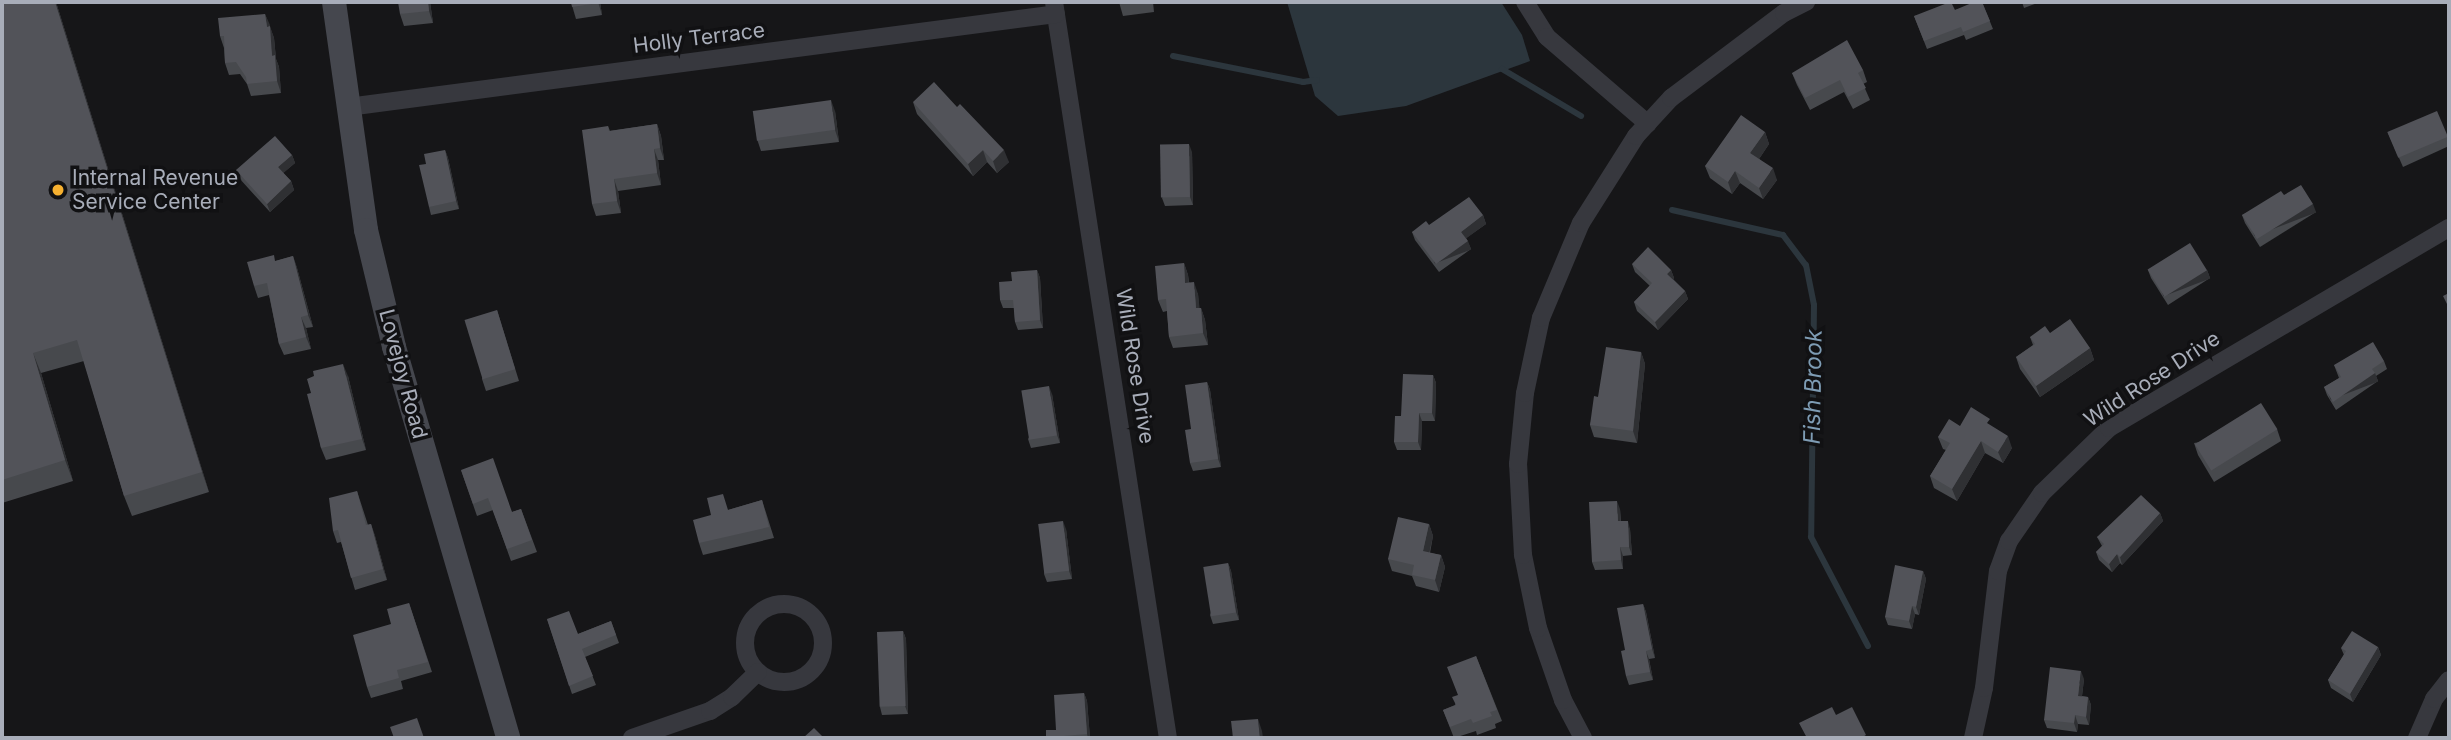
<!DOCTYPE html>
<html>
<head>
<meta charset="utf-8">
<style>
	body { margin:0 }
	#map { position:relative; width:2451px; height:740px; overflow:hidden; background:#161618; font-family:Inter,sans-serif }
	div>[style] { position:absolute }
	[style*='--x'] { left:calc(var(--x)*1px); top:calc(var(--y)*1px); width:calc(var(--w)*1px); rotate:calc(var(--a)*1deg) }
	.water>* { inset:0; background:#2c363d }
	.stream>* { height:6px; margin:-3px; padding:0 3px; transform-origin:3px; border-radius:3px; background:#2c363d }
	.minor>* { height:18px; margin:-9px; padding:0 9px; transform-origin:9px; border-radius:9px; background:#37383e }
	.minor>.ring { margin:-9px; padding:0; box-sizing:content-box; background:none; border:18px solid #37383e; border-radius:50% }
	.secondary>* { height:24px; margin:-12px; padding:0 12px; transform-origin:12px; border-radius:12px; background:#45474e }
	.wall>* { inset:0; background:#47494d }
	.shaded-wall>* { inset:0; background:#2f3033; transform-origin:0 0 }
	.building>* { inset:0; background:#525359; transform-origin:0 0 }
	.dots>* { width:19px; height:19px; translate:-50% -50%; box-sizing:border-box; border:4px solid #111113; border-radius:50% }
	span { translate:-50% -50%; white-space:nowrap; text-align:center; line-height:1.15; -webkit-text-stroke:7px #111113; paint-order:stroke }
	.street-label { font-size:21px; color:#a8adb9 }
	.poi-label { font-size:21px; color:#a8adb9 }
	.left { translate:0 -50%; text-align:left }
	.water-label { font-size:23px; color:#7e9cb4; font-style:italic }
	.frame { position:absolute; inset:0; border:4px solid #a8adb9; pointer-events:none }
</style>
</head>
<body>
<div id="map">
	<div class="water">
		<i style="clip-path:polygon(1287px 2px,1501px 2px,1522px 35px,1530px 61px,1406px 106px,1338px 116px,1315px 96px)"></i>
	</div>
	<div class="stream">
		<i style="--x:1173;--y:56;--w:133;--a:11.3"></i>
		<i style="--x:1303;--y:82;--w:14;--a:-8"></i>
		<i style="--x:1502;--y:69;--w:92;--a:30.7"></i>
		<i style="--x:1672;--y:210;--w:114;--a:12.7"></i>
		<i style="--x:1783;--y:235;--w:38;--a:53"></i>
		<i style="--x:1806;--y:265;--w:41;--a:78.7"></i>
		<i style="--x:1814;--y:305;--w:232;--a:90.7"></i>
		<i style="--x:1811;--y:537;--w:123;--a:62.4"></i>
	</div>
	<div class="minor">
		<i style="--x:1054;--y:2;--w:745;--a:81.2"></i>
		<i style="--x:1525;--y:2;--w:41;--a:57.8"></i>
		<i style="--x:1547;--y:37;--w:133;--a:40.7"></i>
		<i style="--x:348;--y:107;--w:714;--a:-7.48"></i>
		<i class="ring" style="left:745px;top:604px;width:60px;height:60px"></i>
		<i style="--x:632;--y:738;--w:83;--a:-19.1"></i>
		<i style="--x:710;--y:711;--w:26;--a:-32"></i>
		<i style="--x:732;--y:697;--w:36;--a:-44"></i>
		<i style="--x:1583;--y:738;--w:43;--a:-117.8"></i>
		<i style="--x:1563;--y:700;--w:76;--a:-109.1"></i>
		<i style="--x:1538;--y:628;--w:75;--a:-101.6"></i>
		<i style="--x:1523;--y:555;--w:91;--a:-93.1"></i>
		<i style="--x:1518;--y:464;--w:71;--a:-84.4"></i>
		<i style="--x:1525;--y:393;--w:77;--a:-78"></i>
		<i style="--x:1541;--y:318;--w:103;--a:-67.2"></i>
		<i style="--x:1581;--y:223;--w:103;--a:-57.7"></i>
		<i style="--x:1636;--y:136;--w:52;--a:-47.4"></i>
		<i style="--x:1671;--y:98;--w:141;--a:-37"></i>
		<i style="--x:1784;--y:13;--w:25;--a:-27"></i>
		<i style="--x:1973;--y:738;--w:51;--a:-77.6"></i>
		<i style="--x:1984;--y:688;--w:118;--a:-83.2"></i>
		<i style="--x:1998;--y:571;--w:32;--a:-70"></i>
		<i style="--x:2009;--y:541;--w:58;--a:-55.5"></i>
		<i style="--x:2042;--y:493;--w:93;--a:-44.1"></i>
		<i style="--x:2109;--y:428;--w:394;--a:-30.5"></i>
		<i style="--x:2417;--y:738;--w:43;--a:-66.4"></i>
		<i style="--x:2434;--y:699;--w:24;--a:-52"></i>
	</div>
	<div class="secondary">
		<i style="--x:334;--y:2;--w:230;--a:82"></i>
		<i style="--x:366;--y:230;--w:120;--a:76.5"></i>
		<i style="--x:394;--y:347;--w:407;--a:73.7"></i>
	</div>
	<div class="wall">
		<i style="clip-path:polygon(2px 2px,56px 2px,209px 492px,132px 516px,124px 496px,84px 361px,41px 373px,73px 481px,2px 503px)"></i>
		<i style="clip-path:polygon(430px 2px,433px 23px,404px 26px,400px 14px)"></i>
		<i style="clip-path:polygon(571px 2px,600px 2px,602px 15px,576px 19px)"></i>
		<i style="clip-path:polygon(1119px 2px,1153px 2px,1154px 12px,1123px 16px)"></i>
		<i style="clip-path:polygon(1982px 2px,1993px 29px,1966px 40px,1964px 35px,1927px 49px,1914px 16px,1955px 10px)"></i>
		<i style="clip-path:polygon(2022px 2px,2040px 2px,2024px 8px)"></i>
		<i style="clip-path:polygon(265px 14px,274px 38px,276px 59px,279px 67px,281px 93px,251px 96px,247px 84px,240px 74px,229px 75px,225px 63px,224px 48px,220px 36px)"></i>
		<i style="clip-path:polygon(1863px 70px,1867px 82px,1863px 84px,1870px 100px,1853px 109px,1844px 92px,1810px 110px,1797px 85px,1792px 73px)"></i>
		<i style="clip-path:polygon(913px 102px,1009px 162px,997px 173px,987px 162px,973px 176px,917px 114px)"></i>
		<i style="clip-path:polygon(835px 111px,839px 142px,761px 151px,757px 139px)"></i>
		<i style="clip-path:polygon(657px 124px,661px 136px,664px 160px,658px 160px,661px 185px,618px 191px,621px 213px,596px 216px,592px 204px,608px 126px,610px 131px)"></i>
		<i style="clip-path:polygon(1765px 132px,1769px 144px,1759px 159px,1777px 180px,1763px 199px,1740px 183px,1732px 194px,1710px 178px,1705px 166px)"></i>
		<i style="clip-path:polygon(2388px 133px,2448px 137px,2449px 146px,2403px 167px)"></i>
		<i style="clip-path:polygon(445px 150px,448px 158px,459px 209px,431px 215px,429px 207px)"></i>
		<i style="clip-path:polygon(1192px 152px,1193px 205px,1165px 206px,1162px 198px)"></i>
		<i style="clip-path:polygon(292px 155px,295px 163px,283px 173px,291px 181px,294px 190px,270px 212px,239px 178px,236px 170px)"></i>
		<i style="clip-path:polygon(2284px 195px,2316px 212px,2260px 247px,2245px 223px,2242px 215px)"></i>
		<i style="clip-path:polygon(1483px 215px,1486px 224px,1466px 238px,1471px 249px,1439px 272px,1415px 240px,1412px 232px,1429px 225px)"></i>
		<i style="clip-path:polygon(293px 256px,297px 268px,313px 327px,306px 328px,311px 349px,284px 355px,279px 344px,269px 295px,258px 298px,254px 286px,276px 261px)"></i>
		<i style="clip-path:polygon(1184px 263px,1188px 275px,1189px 282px,1198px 294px,1199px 308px,1201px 308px,1205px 320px,1208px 345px,1173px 348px,1169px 337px,1167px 311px,1163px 312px,1158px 300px)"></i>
		<i style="clip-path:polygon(1632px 264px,1671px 270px,1674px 278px,1673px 279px,1685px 291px,1688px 299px,1658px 330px,1637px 311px,1634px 302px,1650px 286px,1635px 272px)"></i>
		<i style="clip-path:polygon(1037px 270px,1040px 278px,1043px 328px,1018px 330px,1015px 322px,1014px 308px,1003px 308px,1000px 300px,1012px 281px)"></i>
		<i style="clip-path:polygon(2148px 270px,2207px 270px,2210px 278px,2168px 305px,2151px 278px)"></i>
		<i style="clip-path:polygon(497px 310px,519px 381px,486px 391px,482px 379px)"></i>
		<i style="clip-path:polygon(2050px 333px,2090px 348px,2094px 360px,2040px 397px,2020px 369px,2016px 357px,2033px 345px,2030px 337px)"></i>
		<i style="clip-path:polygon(1641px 352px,1645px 364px,1637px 443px,1594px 437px,1590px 425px,1598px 397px)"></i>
		<i style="clip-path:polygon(2384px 361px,2387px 369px,2376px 376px,2378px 381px,2336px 410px,2327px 395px,2324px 387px,2339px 378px,2334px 365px)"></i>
		<i style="clip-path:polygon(1433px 375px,1436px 383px,1435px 421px,1422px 421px,1421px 450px,1397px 450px,1394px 442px,1401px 416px)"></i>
		<i style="clip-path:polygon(314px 376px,348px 376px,366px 450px,326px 460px,321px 448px,311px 393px)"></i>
		<i style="clip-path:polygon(1207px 382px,1210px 390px,1221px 467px,1193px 471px,1190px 463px,1191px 429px)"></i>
		<i style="clip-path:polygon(1052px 394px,1060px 443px,1031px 448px,1028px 439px)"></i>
		<i style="clip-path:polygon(1960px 426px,1993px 427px,2012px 448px,2003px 463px,1985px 453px,1957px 501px,1934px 488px,1930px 476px,1946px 450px,1943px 449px,1938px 437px)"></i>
		<i style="clip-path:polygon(2277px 429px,2281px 441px,2214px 482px,2198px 455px,2194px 443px)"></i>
		<i style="clip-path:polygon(461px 470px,512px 512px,521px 509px,537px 552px,511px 561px,493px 510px,477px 516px)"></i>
		<i style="clip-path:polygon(357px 491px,368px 525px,371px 524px,375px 536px,387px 580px,355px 590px,341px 542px,337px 543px,333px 531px)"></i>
		<i style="clip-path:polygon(762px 500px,774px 538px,703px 555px,699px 543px,728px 510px)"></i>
		<i style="clip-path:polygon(1620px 509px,1621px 521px,1630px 529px,1632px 555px,1623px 556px,1623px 569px,1595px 570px,1592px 562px)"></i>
		<i style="clip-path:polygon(2160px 513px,2163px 521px,2122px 565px,2120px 563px,2112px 572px,2099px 560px,2096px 552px,2102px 546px,2097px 537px)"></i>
		<i style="clip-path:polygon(1429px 524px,1433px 536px,1430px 553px,1441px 555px,1445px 567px,1439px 592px,1416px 586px,1412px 576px,1392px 571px,1388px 559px)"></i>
		<i style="clip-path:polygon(1066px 529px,1072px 579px,1047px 582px,1044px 574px)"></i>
		<i style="clip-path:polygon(1228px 563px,1231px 571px,1239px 620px,1213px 624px,1210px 615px)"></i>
		<i style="clip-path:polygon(1923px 571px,1926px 579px,1919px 615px,1915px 614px,1912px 629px,1888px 625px,1885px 617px)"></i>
		<i style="clip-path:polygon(409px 603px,432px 672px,401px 681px,403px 689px,371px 698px,367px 687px,391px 624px)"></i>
		<i style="clip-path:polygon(1643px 604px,1646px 612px,1655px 658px,1649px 659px,1653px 680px,1629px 685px,1626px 676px,1625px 650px)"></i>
		<i style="clip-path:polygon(547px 619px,578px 634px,611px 621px,619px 643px,585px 657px,596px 685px,572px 694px)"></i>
		<i style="clip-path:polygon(903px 631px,906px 639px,908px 714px,882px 715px,880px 707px)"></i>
		<i style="clip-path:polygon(2378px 647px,2381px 655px,2353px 702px,2331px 688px,2328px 680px,2344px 655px,2341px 648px)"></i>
		<i style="clip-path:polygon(1476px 656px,1502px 721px,1495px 724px,1496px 728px,1477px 735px,1476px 731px,1454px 738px,1443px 710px,1455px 705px,1458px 695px)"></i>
		<i style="clip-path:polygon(2084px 679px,2082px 696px,2088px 697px,2091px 705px,2089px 725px,2078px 724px,2077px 732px,2047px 728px,2044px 720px)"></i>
		<i style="clip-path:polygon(1084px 693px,1087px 701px,1090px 738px,1046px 738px,1056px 730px)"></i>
	</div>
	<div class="shaded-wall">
		<i style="clip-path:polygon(55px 2px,56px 2px,209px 492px,202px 472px)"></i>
		<i style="clip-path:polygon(428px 2px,430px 2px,433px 23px,429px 11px)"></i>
		<i style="clip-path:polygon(598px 2px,600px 2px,602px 15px)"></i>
		<i style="clip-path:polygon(265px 14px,270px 25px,271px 37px,270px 26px,274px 38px,276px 59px,279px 67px,281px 93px,277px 81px,267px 27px)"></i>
		<i style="clip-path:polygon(831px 100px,835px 111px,839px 142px,835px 130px)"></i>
		<i style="clip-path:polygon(657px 124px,661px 136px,664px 160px,660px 148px)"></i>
		<i style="clip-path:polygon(1765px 132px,1769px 144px,1755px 165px,1750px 153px)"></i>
		<i style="clip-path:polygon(1189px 144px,1192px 152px,1193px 205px,1190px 197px)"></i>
		<i style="clip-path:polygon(654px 149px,658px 160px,661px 185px,657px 173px)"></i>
		<i style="clip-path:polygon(445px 150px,448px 158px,459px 209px,456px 201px)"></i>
		<i style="clip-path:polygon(983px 150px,987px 162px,973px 176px,968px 164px)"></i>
		<i style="clip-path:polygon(1004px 150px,1009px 162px,997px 173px,993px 161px)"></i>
		<i style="clip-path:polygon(292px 155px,295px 163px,281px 175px,278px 167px)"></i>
		<i style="clip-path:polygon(1773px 168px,1777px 180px,1763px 199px,1759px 188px)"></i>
		<i style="clip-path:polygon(1735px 171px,1740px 183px,1732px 194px,1728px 182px)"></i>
		<i style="clip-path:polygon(614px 179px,618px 191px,621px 213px,617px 201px)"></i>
		<i style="clip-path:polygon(291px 181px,294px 190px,270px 212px,267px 204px)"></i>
		<i style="left:2313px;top:204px;width:9px;height:66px;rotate:69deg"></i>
		<i style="clip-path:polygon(1483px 215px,1486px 224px,1464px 240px,1461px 232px)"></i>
		<i style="left:1468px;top:241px;width:9px;height:39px;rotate:69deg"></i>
		<i style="clip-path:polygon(293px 256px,297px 268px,313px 327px,308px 315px)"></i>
		<i style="clip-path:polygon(1184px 263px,1188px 275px,1190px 294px,1185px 283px)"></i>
		<i style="clip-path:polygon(1037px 270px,1040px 278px,1043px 328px,1040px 320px)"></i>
		<i style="clip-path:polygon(1671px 270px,1674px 278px,1670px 282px,1667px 274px)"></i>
		<i style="left:2207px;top:270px;width:9px;height:50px;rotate:69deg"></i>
		<i style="clip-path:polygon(1194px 282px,1198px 294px,1201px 320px,1196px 308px)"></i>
		<i style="clip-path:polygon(1685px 291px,1688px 299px,1658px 330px,1655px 322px)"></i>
		<i style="clip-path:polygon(1201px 308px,1205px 320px,1208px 345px,1203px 333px)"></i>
		<i style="clip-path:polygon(301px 317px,306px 328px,311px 349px,306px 337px)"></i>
		<i style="clip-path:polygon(2090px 348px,2094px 360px,2040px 397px,2036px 386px)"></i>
		<i style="clip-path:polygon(1641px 352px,1645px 364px,1637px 443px,1633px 431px)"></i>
		<i style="clip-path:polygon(33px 353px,41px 373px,73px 481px,65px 460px)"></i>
		<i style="clip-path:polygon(343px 364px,348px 376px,366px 450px,362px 439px)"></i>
		<i style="left:2375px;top:373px;width:9px;height:51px;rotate:69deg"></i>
		<i style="clip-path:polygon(1433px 375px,1436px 383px,1435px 421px,1432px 413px)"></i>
		<i style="clip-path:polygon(1207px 382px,1210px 390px,1221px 467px,1218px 459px)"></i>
		<i style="clip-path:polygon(1049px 386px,1052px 394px,1060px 443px,1057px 435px)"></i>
		<i style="clip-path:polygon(1419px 413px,1422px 421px,1421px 450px,1418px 442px)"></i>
		<i style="clip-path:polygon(2008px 436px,2012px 448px,2003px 463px,1998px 452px)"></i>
		<i style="clip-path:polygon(1981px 441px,1985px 453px,1957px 501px,1952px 489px)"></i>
		<i style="clip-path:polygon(1617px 501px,1620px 509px,1621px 529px,1618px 521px)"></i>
		<i style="clip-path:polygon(2160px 513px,2163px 521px,2122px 565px,2120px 557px)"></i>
		<i style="clip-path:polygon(1063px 521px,1066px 529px,1072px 579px,1069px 571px)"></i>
		<i style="clip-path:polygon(1628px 521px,1630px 529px,1632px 555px,1629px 547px)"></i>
		<i style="clip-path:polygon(371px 524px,375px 536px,387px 580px,383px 569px)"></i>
		<i style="clip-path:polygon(1429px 524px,1433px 536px,1427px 563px,1423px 551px)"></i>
		<i style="clip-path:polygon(1620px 547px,1623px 556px,1623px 569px,1621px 560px)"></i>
		<i style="clip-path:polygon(2117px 554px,2120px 563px,2112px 572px,2109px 564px)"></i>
		<i style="clip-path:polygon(1441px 555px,1445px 567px,1439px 592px,1435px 580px)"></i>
		<i style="clip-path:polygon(1228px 563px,1231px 571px,1239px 620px,1236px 612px)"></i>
		<i style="clip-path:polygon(1923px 571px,1926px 579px,1919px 615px,1916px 607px)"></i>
		<i style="clip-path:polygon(1643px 604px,1646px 612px,1655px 658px,1652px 649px)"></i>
		<i style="clip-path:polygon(1912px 606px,1915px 614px,1912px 629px,1909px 621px)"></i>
		<i style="clip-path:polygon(903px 631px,906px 639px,908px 714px,905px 706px)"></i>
		<i style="clip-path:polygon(2378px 647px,2381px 655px,2353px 702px,2350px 694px)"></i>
		<i style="clip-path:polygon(1646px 651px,1649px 659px,1653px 680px,1650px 672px)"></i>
		<i style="clip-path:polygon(2081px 671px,2084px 679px,2081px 704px,2078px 696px)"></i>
		<i style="clip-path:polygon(1084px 693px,1087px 701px,1090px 738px,1088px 738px,1087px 734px)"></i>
		<i style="clip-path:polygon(2088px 697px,2091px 705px,2089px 725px,2086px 717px)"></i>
		<i style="clip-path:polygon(2075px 715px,2078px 724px,2077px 732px,2074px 723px)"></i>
		<i style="clip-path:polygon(1258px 719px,1262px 731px,1263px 738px,1260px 738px)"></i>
	</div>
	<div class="building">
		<i style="clip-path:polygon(2px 2px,55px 2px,202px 472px,124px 496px,77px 340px,33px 353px,65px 460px,2px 480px)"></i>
		<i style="clip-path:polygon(398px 2px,428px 2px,429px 11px,400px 14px)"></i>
		<i style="clip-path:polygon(571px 2px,598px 2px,598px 3px,572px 7px)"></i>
		<i style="clip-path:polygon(1119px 2px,1137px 2px,1119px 4px)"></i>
		<i style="clip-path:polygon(1950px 2px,1951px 2px,1955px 10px,1974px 2px,1982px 2px,1990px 21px,1963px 32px,1961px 27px,1924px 41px,1914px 16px)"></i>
		<i style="clip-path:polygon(265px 14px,267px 27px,270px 26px,272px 56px,275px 55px,277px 81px,247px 84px,246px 77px,236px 62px,225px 63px,224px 36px,220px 36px,218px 18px)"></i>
		<i style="clip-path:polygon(1847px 40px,1863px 70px,1858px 73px,1866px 88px,1848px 97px,1840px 80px,1805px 98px,1792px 73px)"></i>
		<i style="clip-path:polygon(934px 82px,957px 107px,960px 104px,1004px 150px,993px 161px,983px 150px,968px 164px,913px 102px)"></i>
		<i style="left:831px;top:100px;width:30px;height:79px;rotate:82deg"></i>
		<i style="left:2437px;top:111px;width:28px;height:54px;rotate:67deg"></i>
		<i style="clip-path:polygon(1741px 115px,1765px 132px,1750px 153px,1773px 168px,1759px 188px,1735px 171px,1728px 182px,1705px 166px)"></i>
		<i style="clip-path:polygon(657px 124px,660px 148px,654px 149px,657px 173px,614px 179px,617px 201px,592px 204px,582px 130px,608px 126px,609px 131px)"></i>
		<i style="clip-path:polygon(275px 136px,292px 155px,278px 167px,291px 181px,267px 204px,236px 170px)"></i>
		<i style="left:1189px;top:144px;width:53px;height:29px;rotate:89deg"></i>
		<i style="clip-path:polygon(445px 150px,456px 201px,429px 207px,419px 165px,426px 164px,424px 154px)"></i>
		<i style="clip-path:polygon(2301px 185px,2313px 204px,2257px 239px,2242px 215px,2281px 191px,2284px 195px)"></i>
		<i style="clip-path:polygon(1469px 197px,1483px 215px,1461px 232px,1468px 241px,1436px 264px,1412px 232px,1426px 221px,1429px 225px)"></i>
		<i style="left:2190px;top:243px;width:32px;height:50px;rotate:58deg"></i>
		<i style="clip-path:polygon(1648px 247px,1671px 270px,1667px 274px,1685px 291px,1655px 322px,1634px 302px,1652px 283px,1632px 264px)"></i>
		<i style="clip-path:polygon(274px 255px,275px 261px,293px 256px,308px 315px,301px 317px,306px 337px,279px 344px,267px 283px,254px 286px,247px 262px)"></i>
		<i style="clip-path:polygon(1184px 263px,1185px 283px,1194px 282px,1196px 308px,1201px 308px,1203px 333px,1169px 337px,1166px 299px,1158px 300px,1155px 266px)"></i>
		<i style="clip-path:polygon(1037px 270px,1040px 320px,1015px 322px,1013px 300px,1000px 300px,999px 282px,1012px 281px,1011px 272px)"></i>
		<i style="clip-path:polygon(2449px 293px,2449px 308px,2443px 296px)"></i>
		<i style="left:497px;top:310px;width:62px;height:34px;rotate:73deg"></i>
		<i style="clip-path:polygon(2070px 319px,2090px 348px,2036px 386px,2016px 357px,2035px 344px,2030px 337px,2045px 326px,2050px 333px)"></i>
		<i style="clip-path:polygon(2373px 342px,2384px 361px,2372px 369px,2375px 373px,2333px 402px,2324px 387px,2341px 377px,2334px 365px)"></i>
		<i style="clip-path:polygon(1606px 347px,1641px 352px,1633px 431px,1590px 425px,1594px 396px,1598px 397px)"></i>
		<i style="clip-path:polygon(343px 364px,362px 439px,321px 448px,307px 394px,311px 393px,307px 379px,314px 376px,313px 371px)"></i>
		<i style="clip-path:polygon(1403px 374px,1433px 375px,1432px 413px,1419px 413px,1418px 442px,1394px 442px,1395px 416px,1401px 416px)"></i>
		<i style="clip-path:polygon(1207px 382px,1218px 459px,1190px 463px,1185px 430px,1191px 429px,1185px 385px)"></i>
		<i style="left:1049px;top:386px;width:50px;height:28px;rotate:81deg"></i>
		<i style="left:2261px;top:403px;width:31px;height:78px;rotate:58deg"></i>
		<i style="clip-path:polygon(1971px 407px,1990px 419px,1987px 423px,2008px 436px,1998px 452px,1981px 441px,1952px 489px,1930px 476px,1950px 443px,1938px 437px,1949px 419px,1960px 426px)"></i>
		<i style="clip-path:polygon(493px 458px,512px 512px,521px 509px,532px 540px,507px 549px,488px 498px,473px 504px,461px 470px)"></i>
		<i style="clip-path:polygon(357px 491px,366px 525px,371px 524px,383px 569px,351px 578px,338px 530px,333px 531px,329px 498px)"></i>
		<i style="clip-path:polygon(723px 494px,728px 510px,762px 500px,769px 527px,699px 543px,693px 520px,711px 515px,707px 498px)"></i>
		<i style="clip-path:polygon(2141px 495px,2160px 513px,2120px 557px,2117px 554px,2109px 564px,2096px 552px,2104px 544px,2097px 537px)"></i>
		<i style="clip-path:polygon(1617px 501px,1618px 521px,1628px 521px,1629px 547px,1620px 547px,1621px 560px,1592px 562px,1589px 502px)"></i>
		<i style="clip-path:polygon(1398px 517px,1429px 524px,1423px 551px,1441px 555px,1435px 580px,1412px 575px,1414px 565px,1388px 559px)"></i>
		<i style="left:1063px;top:521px;width:50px;height:25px;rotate:83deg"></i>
		<i style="left:1228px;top:563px;width:50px;height:25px;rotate:81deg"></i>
		<i style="clip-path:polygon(1895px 565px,1923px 571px,1916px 607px,1912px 606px,1909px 621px,1885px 617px)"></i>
		<i style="clip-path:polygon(409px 603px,428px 662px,397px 670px,399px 678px,367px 687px,353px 635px,391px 624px,387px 609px)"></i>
		<i style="clip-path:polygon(1643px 604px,1652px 649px,1646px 651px,1650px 672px,1626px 676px,1621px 651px,1625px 650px,1617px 608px)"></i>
		<i style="clip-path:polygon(569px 611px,578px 634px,611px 621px,616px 635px,582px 649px,593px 676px,569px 686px,547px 619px)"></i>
		<i style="left:903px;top:631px;width:75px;height:26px;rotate:88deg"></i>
		<i style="clip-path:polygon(2352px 631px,2378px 647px,2350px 694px,2328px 680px,2346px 651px,2341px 648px)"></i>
		<i style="clip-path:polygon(1476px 656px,1497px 710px,1490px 712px,1492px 716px,1473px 723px,1471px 719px,1450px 727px,1443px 710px,1456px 705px,1452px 697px,1458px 695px,1447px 667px)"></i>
		<i style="clip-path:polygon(2050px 667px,2081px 671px,2078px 696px,2088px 697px,2086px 717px,2075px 715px,2074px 723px,2044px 720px)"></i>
		<i style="clip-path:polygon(1084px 693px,1087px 734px,1064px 736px,1064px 738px,1046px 738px,1046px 730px,1056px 730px,1054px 695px)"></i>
		<i style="clip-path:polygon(1832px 707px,1836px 715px,1852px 707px,1866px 735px,1861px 738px,1807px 738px,1799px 723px)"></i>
		<i style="clip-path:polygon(417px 718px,424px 738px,394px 738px,390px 727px)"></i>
		<i style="clip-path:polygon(1258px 719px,1260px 738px,1233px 738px,1231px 721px)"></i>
		<i style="clip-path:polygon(814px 728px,824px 738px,803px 738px)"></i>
	</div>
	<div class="dots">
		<i style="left:58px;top:190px;background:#f6b030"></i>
	</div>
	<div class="street-label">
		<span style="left:699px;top:38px;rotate:-7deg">Holly Terrace</span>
		<span style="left:1135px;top:366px;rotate:81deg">Wild Rose Drive</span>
		<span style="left:403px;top:374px;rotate:75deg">Lovejoy Road</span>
		<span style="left:2152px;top:379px;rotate:-33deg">Wild Rose Drive</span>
	</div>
	<div class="poi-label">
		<span class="left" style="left:72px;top:190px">Internal Revenue<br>Service Center</span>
	</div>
	<div class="water-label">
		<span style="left:1813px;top:387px;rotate:-89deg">Fish Brook</span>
	</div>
	<div class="frame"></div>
</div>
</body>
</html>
